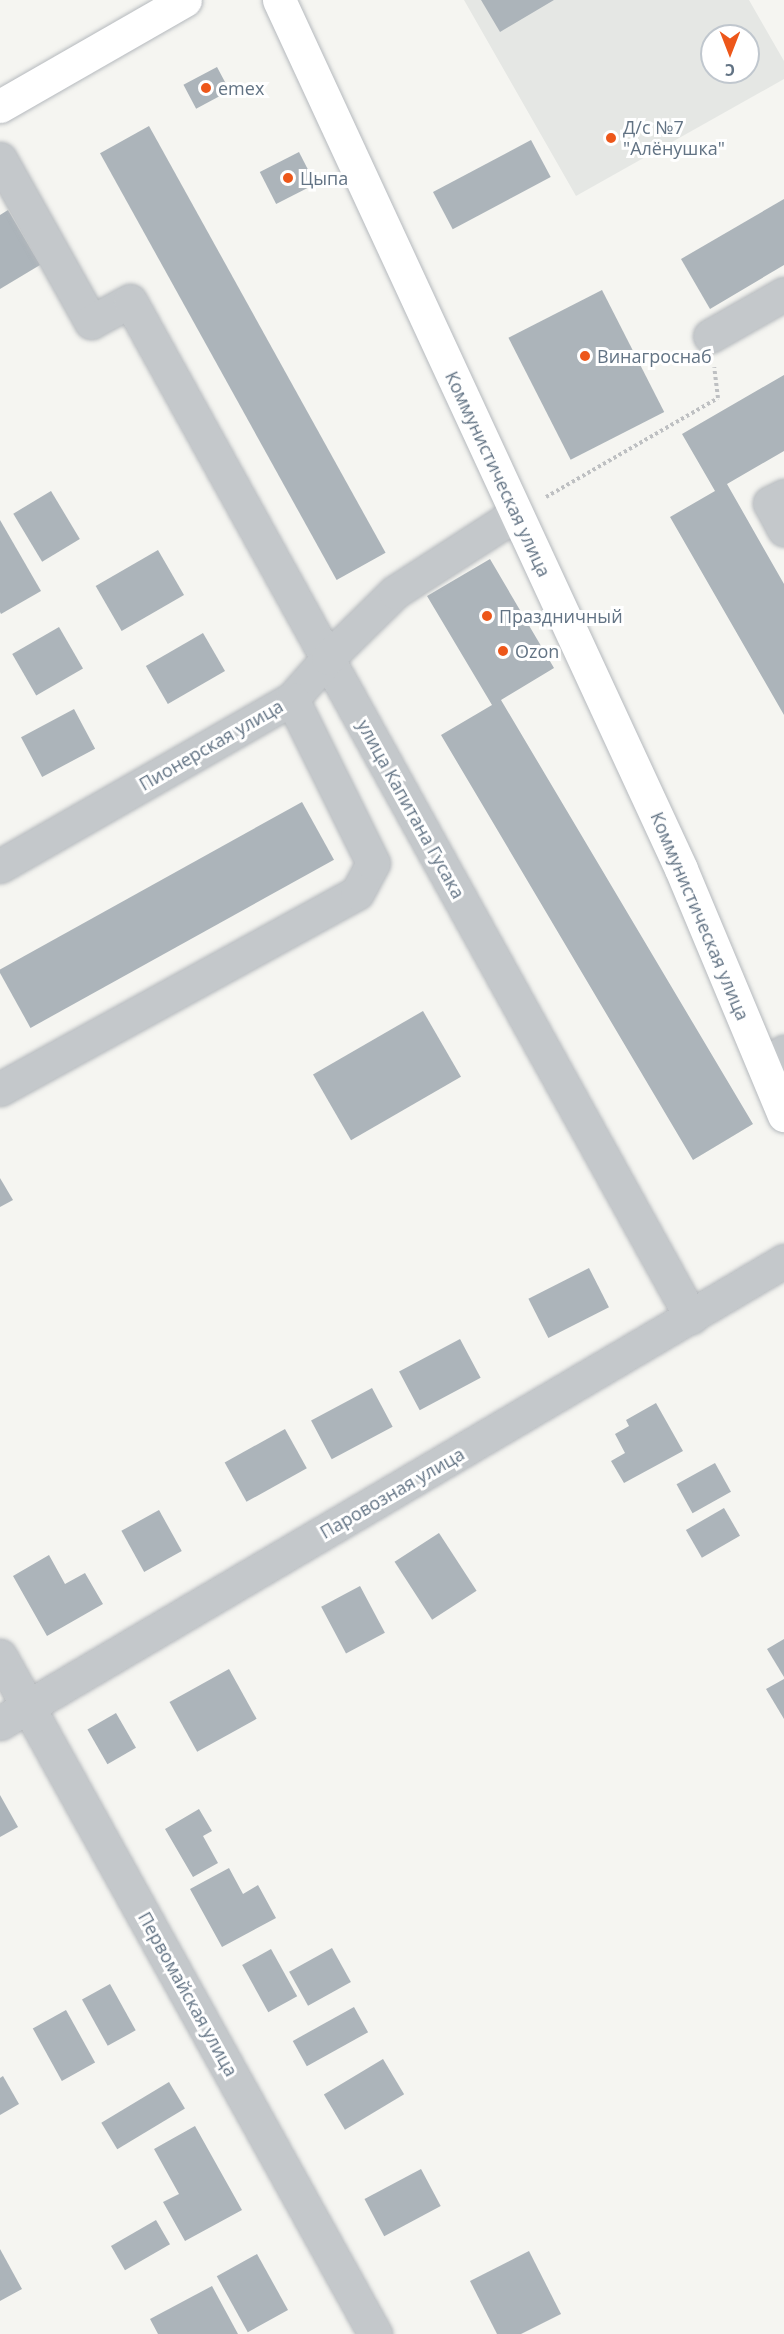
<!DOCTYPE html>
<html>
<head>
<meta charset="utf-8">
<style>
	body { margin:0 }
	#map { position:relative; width:784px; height:2334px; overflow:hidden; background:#f5f5f1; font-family:"Open Sans",sans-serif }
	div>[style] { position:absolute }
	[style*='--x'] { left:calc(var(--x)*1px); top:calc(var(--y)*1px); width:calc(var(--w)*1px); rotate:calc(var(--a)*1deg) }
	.built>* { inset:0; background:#e5e7e4 }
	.building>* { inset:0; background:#acb4ba; transform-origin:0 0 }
	.path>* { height:4px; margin-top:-2px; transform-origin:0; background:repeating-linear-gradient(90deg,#bec0c2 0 3px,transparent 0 6px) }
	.roads { filter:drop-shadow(0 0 2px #b5b9bd) drop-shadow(0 0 2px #b5b9bd) }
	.minor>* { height:33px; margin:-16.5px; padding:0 16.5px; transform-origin:16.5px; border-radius:16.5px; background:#c4c8cb }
	.major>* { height:33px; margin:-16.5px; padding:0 16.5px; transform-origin:16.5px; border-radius:16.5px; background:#fff }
	.dots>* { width:16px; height:16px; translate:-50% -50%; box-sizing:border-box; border:3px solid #fff; border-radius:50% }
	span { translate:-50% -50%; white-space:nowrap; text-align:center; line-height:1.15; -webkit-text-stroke:6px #fff; paint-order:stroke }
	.poi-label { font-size:18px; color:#627384 }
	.left { translate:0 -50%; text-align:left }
	.street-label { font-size:18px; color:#627384 }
	.north { position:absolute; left:700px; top:24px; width:60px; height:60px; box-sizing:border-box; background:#fff; border:2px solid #c0c7ce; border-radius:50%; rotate:180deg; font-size:16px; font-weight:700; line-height:24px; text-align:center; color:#627384 }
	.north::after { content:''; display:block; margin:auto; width:21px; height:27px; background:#ed571a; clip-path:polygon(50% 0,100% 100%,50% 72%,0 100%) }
</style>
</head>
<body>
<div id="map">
	<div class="built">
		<i style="clip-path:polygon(evenodd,464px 0,749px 0,784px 61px,784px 79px,576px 196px,464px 0,712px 36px,748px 36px,748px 72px,712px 72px,712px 36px)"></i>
	</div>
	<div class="building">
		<i style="clip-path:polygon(481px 0,554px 0,500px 32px)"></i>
		<i style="left:217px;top:67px;width:27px;height:38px;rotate:62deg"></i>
		<i style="left:149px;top:126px;width:488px;height:56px;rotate:61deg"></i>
		<i style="left:531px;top:140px;width:42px;height:111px;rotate:62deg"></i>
		<i style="left:299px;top:152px;width:36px;height:44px;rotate:63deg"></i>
		<i style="clip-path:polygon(784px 199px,784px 265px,710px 309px,681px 259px)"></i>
		<i style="clip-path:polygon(8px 210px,40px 265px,0 289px,0 215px)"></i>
		<i style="left:602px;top:290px;width:137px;height:105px;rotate:63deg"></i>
		<i style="clip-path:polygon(784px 375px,784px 451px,727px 484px,784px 584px,784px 715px,670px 517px,715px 491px,682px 434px)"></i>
		<i style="left:51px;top:491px;width:56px;height:44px;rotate:59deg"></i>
		<i style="clip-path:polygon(0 520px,41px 591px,1px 614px,0 612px)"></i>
		<i style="left:158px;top:550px;width:52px;height:72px;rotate:60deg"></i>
		<i style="clip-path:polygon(490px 559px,554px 668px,501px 700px,753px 1124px,693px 1160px,441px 735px,492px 705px,427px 596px)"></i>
		<i style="left:59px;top:627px;width:48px;height:54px;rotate:60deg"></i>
		<i style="left:203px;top:633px;width:44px;height:66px;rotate:60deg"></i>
		<i style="left:74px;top:709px;width:45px;height:60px;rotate:62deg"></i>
		<i style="left:302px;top:802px;width:66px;height:347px;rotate:61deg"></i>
		<i style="left:423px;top:1011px;width:76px;height:127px;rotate:60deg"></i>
		<i style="clip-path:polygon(0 1178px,13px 1200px,0 1207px)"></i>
		<i style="left:589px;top:1268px;width:44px;height:68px;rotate:63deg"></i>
		<i style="left:460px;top:1339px;width:44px;height:69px;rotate:62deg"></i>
		<i style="left:372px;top:1388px;width:44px;height:69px;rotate:62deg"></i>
		<i style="clip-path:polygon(656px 1403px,683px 1451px,624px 1483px,611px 1461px,625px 1453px,615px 1434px,629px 1426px,626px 1420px)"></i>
		<i style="left:285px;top:1429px;width:45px;height:69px;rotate:61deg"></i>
		<i style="left:715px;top:1463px;width:33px;height:44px;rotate:61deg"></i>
		<i style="left:724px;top:1508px;width:32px;height:44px;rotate:60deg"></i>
		<i style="left:159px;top:1510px;width:47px;height:43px;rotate:61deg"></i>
		<i style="left:439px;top:1533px;width:69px;height:53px;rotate:57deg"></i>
		<i style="clip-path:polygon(49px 1555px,65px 1584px,85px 1573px,103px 1604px,47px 1636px,13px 1576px)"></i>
		<i style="left:360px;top:1586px;width:53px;height:44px;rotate:62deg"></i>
		<i style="clip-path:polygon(784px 1639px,784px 1677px,767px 1649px)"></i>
		<i style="left:229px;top:1669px;width:57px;height:68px;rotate:61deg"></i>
		<i style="clip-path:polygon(784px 1679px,784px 1719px,766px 1689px)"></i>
		<i style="left:116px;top:1713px;width:40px;height:33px;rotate:60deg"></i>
		<i style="clip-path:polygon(0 1795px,18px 1827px,0 1837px)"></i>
		<i style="clip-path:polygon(199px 1809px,212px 1831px,203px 1836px,218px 1863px,193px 1877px,165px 1829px)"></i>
		<i style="clip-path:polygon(229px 1868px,243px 1894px,258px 1885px,276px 1918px,222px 1947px,190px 1889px)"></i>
		<i style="left:332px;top:1948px;width:39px;height:49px;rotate:61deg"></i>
		<i style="left:271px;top:1949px;width:54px;height:33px;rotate:61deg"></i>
		<i style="left:110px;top:1984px;width:53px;height:32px;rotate:61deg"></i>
		<i style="left:354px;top:2007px;width:29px;height:70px;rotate:61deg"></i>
		<i style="left:66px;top:2010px;width:60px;height:38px;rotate:61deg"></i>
		<i style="left:383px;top:2059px;width:41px;height:69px;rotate:59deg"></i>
		<i style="clip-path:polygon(3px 2076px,19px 2104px,0 2115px,0 2078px)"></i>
		<i style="left:169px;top:2082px;width:31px;height:79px;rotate:59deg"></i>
		<i style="clip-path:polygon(195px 2126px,242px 2210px,185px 2241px,163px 2202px,179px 2194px,154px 2149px)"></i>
		<i style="left:421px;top:2169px;width:42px;height:64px;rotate:62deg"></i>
		<i style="left:156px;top:2220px;width:28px;height:52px;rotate:60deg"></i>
		<i style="clip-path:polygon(0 2249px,22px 2289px,0 2301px)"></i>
		<i style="clip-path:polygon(529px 2251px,561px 2314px,521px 2334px,497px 2334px,470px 2281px)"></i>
		<i style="left:257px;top:2254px;width:64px;height:46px;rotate:61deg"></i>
		<i style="clip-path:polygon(212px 2286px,238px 2334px,158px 2334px,150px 2319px)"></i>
	</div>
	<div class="path">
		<i style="--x:546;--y:497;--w:198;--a:-29.9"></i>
		<i style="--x:718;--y:398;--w:31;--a:-97"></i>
	</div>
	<div class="roads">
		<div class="minor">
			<i style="--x:0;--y:159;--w:187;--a:60.8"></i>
			<i style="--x:91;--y:322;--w:44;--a:-28.3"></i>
			<i style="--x:130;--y:301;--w:1161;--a:61.09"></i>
			<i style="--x:710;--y:336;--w:85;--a:-29.6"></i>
			<i style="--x:784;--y:496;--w:16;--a:153"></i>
			<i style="--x:770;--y:503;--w:30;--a:62"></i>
			<i style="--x:0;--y:866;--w:336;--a:-29.8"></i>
			<i style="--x:292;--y:699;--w:55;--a:-48.7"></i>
			<i style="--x:328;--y:658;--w:94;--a:-44.6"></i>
			<i style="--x:395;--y:592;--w:144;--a:-32.8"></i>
			<i style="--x:763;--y:1065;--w:25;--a:-32"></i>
			<i style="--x:0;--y:1089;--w:407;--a:-28.8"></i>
			<i style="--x:357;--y:893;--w:34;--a:-62"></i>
			<i style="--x:373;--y:863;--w:183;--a:-116.3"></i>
			<i style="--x:0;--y:1656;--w:775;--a:61.05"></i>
			<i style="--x:0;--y:1723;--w:910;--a:-30.51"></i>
		</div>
		<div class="major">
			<i style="--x:279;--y:0;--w:957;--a:65.17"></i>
			<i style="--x:681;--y:869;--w:267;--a:67.3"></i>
			<i style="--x:0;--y:106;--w:213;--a:-29.8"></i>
		</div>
	</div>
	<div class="dots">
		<i style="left:206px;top:88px;background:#ed571a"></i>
		<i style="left:611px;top:138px;background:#ed571a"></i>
		<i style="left:288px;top:178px;background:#ed571a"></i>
		<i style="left:585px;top:356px;background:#ed571a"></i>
		<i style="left:487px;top:616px;background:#ed571a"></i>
		<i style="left:503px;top:651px;background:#ed571a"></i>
	</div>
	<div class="poi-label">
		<span class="left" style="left:218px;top:88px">emex</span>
		<span class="left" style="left:623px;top:138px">Д/с №7<br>"Алёнушка"</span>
		<span class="left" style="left:300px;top:178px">Цыпа</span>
		<span class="left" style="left:597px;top:356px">Винагроснаб</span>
		<span class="left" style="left:499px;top:616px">Праздничный</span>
		<span class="left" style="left:515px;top:651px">Ozon</span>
	</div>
	<div class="street-label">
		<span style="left:498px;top:474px;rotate:65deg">Коммунистическая улица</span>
		<span style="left:211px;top:745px;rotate:-30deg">Пионерская улица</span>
		<span style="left:411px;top:809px;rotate:61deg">улица Капитана Гусака</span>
		<span style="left:700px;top:916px;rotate:67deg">Коммунистическая улица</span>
		<span style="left:392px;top:1493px;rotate:-30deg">Паровозная улица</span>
		<span style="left:188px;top:1994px;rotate:61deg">Первомайская улица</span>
	</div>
	<div class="north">С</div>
</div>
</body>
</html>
